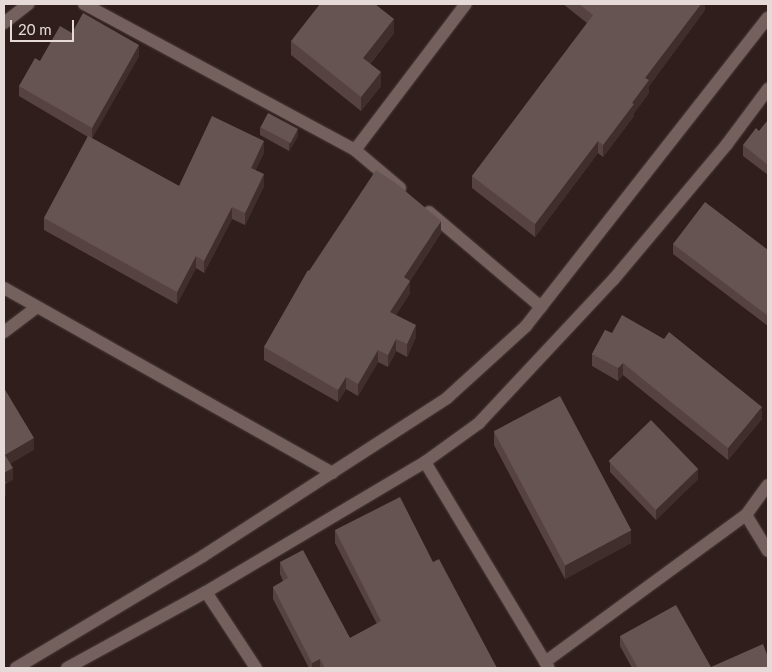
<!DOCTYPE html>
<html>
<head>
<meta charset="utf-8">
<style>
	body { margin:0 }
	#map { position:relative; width:772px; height:672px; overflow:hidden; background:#2f1e1c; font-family:Lato,sans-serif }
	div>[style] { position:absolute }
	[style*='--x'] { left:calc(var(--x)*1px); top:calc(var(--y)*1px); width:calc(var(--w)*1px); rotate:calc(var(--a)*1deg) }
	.roads { filter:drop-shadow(0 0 1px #493a38) drop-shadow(0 0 1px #493a38) }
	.street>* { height:12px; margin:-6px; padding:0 6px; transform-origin:6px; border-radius:6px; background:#74605d }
	.secondary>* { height:12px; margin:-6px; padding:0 6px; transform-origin:6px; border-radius:6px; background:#74605d }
	.wall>* { inset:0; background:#564341 }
	.shaded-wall>* { inset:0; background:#402e2c }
	.building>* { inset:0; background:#655452; transform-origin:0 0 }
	span { translate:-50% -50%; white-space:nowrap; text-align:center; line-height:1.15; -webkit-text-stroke:5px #2f1e1c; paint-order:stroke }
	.frame { position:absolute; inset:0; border:5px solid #e6dad8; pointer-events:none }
	.scale { position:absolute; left:10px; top:20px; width:64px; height:22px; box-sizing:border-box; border:2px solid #e6dad8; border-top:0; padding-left:6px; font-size:15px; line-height:18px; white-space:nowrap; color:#e6dad8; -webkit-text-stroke:4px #2f1e1c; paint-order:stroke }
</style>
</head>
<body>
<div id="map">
	<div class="roads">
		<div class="street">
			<i style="--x:84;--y:4;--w:308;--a:28.3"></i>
			<i style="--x:355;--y:150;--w:183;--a:-52.8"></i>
			<i style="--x:4;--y:23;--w:31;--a:-38"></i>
			<i style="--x:355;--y:150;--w:59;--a:40.2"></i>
			<i style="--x:429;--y:212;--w:147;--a:40.3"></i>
			<i style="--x:4;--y:288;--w:377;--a:29.4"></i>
			<i style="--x:4;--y:332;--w:41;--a:-37.1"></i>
			<i style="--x:746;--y:515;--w:42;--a:58.6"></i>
			<i style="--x:206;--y:592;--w:91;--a:56.7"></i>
			<i style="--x:545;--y:662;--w:249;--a:-36.2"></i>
			<i style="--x:746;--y:515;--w:37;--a:-54"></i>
		</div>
		<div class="secondary">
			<i style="--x:425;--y:462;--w:240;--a:59"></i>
			<i style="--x:16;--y:668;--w:218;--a:-30.9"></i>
			<i style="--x:203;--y:556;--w:291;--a:-32.9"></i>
			<i style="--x:447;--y:398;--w:107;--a:-42.3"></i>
			<i style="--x:526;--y:326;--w:392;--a:-51.9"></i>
			<i style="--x:67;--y:668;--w:158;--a:-28.7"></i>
			<i style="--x:206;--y:592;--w:255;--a:-30.7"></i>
			<i style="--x:425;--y:462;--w:67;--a:-35.8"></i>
			<i style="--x:479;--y:423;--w:196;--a:-46.9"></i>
			<i style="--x:613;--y:280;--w:177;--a:-50"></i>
			<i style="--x:727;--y:144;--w:69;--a:-53.3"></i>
		</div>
	</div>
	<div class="wall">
		<i style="clip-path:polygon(563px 4px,705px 4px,705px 10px,649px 86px,649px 93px,634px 113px,634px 116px,603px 157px,598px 153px,535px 237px,472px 188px,472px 176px,587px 23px)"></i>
		<i style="clip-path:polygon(72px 33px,139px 56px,92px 138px,179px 186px,264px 153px,255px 170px,264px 186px,245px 225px,232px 219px,204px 273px,196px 268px,177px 304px,44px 230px,44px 218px,88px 137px,19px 96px,19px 86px,40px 61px)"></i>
		<i style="clip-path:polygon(394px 33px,370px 64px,381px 86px,361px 111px,291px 55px,291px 41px)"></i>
		<i style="clip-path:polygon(768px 120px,768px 175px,743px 156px,743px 145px,759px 131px)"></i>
		<i style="clip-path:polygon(260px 127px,298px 136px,289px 151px,260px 135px)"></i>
		<i style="clip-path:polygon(441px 233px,410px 281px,410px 293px,396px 315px,416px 337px,407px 357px,396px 351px,388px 367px,378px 362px,358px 396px,346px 389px,338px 402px,264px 360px,264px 347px,309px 271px)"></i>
		<i style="clip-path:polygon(673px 244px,768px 250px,768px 326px,673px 254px)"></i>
		<i style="clip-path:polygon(605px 330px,762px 419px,728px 460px,623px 375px,618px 381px,592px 366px,592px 354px)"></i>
		<i style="clip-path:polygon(494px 432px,631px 543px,565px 579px,494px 445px)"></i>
		<i style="clip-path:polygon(610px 462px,698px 479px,656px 520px,610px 472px)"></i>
		<i style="clip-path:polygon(335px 530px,433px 562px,497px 668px,309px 668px,273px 599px,273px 587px,283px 581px,280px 574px,280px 562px,350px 638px,377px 624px,335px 543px)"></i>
		<i style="clip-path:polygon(620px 636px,711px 667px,768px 668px,632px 668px,620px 646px)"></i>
	</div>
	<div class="shaded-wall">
		<i style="clip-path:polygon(701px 4px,705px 4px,705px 10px,649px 86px,649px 93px,634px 113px,634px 116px,603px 157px,603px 145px,632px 103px,645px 78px)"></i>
		<i style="clip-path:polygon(394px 19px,394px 33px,363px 72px,363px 58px)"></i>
		<i style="clip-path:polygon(139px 45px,139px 56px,92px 139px,92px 128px)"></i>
		<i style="clip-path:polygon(381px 72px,381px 86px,361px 111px,361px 97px)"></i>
		<i style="clip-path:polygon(298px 129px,298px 136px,289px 151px,289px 144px)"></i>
		<i style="clip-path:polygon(264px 141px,264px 153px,251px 180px,251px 168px)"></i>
		<i style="clip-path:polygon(598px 141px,598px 153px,535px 237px,535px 224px)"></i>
		<i style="clip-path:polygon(264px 174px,264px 186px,245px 225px,245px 213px)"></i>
		<i style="clip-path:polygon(232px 207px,232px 219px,204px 273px,204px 261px)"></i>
		<i style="clip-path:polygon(441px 221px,441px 233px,404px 290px,404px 277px)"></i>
		<i style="clip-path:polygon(196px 256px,196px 268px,177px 304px,177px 292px)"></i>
		<i style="clip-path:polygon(410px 281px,410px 293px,390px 324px,390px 312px)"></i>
		<i style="clip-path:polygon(416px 325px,416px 337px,407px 357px,407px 344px)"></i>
		<i style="clip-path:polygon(396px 339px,396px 351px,388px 367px,388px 355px)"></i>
		<i style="clip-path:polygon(378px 350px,378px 362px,358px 396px,358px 384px)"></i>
		<i style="clip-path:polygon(623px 363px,623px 375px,618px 381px,618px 368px)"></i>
		<i style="clip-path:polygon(346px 377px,346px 389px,338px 402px,338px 390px)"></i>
		<i style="clip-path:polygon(762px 407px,762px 419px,728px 460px,728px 448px)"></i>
		<i style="clip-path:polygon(34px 438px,34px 450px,5px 467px,5px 455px)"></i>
		<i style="clip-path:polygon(13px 468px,13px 480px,6px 484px,6px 495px,4px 497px,4px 473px)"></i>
		<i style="clip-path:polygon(698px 469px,698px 479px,656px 520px,656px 509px)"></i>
		<i style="clip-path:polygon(631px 530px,631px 543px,565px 579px,565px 565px)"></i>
		<i style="clip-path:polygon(320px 659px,320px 668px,312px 668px,312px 663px)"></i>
	</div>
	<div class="building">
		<i style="clip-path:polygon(320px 4px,375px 4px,394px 19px,363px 58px,381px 72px,361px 97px,291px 41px)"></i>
		<i style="clip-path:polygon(579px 4px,701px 4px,645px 78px,649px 80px,632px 103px,634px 104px,603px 145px,598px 141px,535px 224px,472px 176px,593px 15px)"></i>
		<i style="clip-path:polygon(83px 13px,139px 45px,92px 128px,19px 86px,35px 58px,40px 61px,60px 26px,72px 33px)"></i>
		<i style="left:268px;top:113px;width:34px;height:16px;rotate:28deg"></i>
		<i style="clip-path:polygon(212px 116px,264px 141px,251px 168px,264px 174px,245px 213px,232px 207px,204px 261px,196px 256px,177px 292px,44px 218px,88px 136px,179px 186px)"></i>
		<i style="clip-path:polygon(768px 120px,768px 165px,743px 145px,756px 128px,759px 131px)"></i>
		<i style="clip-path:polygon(376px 170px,397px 184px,441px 221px,404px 277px,410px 281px,390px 312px,416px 325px,407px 344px,396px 339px,388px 355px,378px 350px,358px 384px,346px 377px,338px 390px,264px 347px,308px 270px,309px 271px)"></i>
		<i style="clip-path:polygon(705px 202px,768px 250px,768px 316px,673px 244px)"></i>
		<i style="clip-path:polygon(622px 315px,664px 339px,669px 332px,762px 407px,728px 448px,623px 363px,618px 368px,592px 354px,605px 330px,612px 333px)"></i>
		<i style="clip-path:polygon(4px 388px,34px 438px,5px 455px,13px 468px,4px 473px)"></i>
		<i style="left:560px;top:396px;width:152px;height:75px;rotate:62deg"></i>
		<i style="left:651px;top:420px;width:68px;height:59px;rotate:46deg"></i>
		<i style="clip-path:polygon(4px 479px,6px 483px,4px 485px)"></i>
		<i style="clip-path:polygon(400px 497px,433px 562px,439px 559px,497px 668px,325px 668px,320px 659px,312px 663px,273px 587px,288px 578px,280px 562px,303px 550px,350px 638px,381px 621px,335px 530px)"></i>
		<i style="clip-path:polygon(676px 605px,711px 667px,763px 644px,768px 657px,768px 668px,638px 668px,620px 636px)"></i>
	</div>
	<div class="frame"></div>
	<div class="scale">20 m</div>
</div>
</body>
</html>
